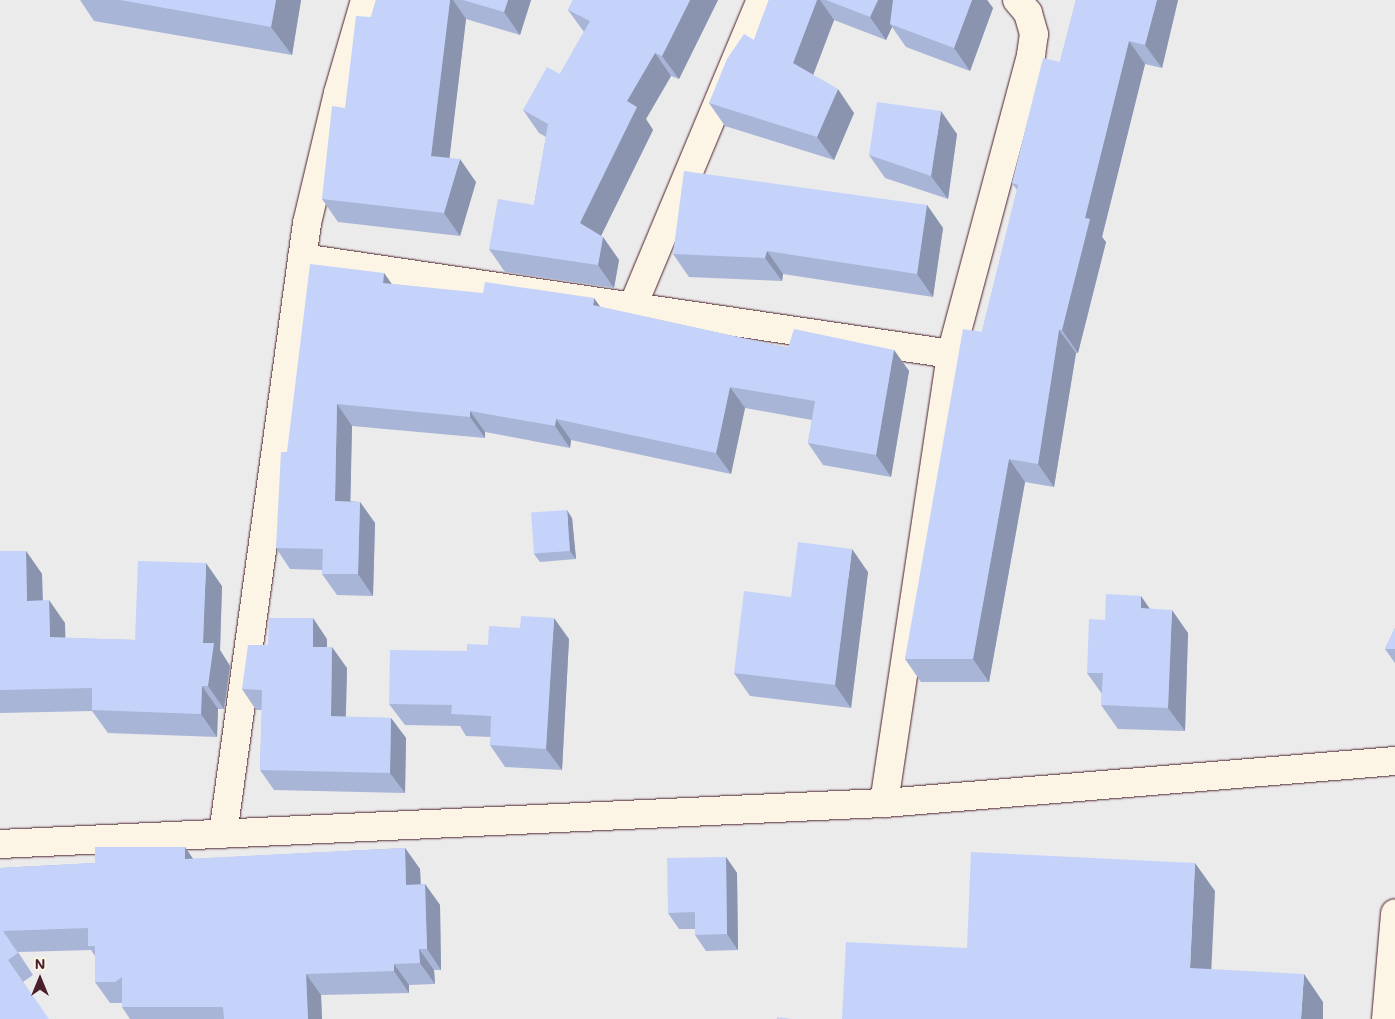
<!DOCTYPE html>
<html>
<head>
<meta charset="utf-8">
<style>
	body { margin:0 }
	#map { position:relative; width:1395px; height:1019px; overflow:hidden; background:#ecebeb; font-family:Mali,sans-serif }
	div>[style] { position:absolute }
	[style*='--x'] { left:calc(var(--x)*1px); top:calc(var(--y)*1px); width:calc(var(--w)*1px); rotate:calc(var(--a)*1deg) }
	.roads { filter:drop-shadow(0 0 1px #4a1f2b) drop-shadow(0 0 1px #4a1f2b) }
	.minor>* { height:28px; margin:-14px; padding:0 14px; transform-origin:14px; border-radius:14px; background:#fcf5e5 }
	.tertiary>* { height:28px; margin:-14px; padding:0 14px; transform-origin:14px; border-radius:14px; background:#fcf5e5 }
	.wall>* { inset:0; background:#a9b5d7 }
	.shaded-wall>* { inset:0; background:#8a94af }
	.building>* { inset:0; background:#c5d3fa; transform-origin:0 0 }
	span { translate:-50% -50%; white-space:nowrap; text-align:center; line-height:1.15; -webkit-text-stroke:4px #fcf5e5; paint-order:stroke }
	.north { position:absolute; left:15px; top:954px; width:50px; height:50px; -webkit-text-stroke:4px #fcf5e5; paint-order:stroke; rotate:0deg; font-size:14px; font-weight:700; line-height:20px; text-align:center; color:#4a1f2b }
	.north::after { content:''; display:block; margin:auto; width:18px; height:22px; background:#4a1f2b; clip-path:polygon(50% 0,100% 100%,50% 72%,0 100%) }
</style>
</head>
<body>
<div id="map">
	<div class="roads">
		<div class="minor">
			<i style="--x:302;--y:258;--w:656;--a:8.41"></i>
			<i style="--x:632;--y:308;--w:334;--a:-67.3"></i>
			<i style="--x:884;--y:803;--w:454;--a:-81.5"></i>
			<i style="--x:951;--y:354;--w:310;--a:-75"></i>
			<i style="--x:1031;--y:55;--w:21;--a:-82"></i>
			<i style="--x:1034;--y:34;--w:22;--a:-106"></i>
			<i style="--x:1028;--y:13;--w:17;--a:-130"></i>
			<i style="--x:223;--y:834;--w:617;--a:-82.17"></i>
			<i style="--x:307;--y:223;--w:134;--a:-76.6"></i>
			<i style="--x:338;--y:93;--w:97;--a:-73.8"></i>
			<i style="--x:1386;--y:1019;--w:106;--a:-85.1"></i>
		</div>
		<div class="tertiary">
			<i style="--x:0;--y:844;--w:885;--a:-2.66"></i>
			<i style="--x:884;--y:803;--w:513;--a:-4.7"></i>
		</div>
	</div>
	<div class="wall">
		<i style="clip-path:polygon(80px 0,301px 0,292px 55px,94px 21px)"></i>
		<i style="clip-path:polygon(376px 0,531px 0,520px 35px,466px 19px,449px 158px,476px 182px,460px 236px,338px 222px,322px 199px,345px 108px)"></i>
		<i style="clip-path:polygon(573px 0,718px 0,679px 79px,671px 76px,646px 119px,653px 130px,601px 236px,603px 237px,619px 260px,614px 288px,505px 272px,489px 249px,534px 205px,546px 137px,539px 133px,523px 110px,560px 74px,584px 32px,568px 10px)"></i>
		<i style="clip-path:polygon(769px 0,987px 0,993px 8px,970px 71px,906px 47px,892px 27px,886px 40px,834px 20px,813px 75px,854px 113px,834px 160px,725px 126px,709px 103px,754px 40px)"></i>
		<i style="clip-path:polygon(1076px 0,1178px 0,1162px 68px,1145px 64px,1102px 237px,1106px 242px,1078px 353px,1076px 353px,1054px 487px,1025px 482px,989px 682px,921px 682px,905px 659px,982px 332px,1017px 190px,1012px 183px,1060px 62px)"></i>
		<i style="clip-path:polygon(957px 134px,948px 199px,885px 178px,869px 155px)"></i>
		<i style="clip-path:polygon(927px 205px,943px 228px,933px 297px,783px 274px,782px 281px,689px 277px,673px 254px)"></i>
		<i style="clip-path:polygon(384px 273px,391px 284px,600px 307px,788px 348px,894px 350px,909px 371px,891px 477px,823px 465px,808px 443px,812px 420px,745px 408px,731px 474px,571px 440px,570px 448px,485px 432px,485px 438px,352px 426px,350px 501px,360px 502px,375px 523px,373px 596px,337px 595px,322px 574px,322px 570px,290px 569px,276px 548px,287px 452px)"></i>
		<i style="clip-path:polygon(572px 518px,576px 559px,540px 562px,534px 554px)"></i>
		<i style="clip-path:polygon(0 551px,26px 551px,42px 574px,43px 600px,65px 623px,65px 638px,135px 640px,222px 586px,220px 650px,230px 666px,224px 709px,218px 709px,217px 737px,108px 733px,92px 711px,0 713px)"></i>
		<i style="clip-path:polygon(868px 572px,851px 708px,750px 696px,734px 673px,791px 597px)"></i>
		<i style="clip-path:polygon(1150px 609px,1188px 633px,1185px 731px,1118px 729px,1101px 705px,1102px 694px,1087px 673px,1105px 620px)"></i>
		<i style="clip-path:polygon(1395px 628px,1395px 663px,1385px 649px)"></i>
		<i style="clip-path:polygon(327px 639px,327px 647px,347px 668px,346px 717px,391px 718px,406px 738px,405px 793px,274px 790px,260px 770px,262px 710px,256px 710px,242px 689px,268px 645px)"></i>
		<i style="clip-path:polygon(569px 639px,562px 770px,505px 767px,490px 745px,491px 737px,466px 736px,460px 726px,405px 725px,389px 704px,467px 651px,488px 645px)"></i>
		<i style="clip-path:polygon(185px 847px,193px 859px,405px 848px,420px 869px,421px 884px,425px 884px,440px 905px,441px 970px,434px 970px,435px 984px,409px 985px,409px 993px,321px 995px,322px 1019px,130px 1019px,122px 1007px,122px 1003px,110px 1003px,95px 982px,95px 956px,91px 950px,18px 952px,33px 975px,23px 982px,0 1019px,0 868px,95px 863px)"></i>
		<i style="clip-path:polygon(726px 857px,737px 873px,738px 950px,706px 951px,695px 935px,695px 929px,679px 929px,668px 913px)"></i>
	</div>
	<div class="shaded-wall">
		<i style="clip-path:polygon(276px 0,301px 0,292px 55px,271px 27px)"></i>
		<i style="clip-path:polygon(450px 0,453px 0,466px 19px,447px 179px,431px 156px)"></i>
		<i style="clip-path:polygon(508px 0,531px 0,520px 35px,504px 12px)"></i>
		<i style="clip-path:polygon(690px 0,718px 0,679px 79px,662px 56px)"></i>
		<i style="clip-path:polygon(817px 0,820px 0,834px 20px,809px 86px,793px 63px)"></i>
		<i style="clip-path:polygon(878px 0,904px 0,890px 24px,892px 27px,886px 40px,870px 17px)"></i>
		<i style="clip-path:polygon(972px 0,987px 0,993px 8px,970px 71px,954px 48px)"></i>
		<i style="clip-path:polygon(1157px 0,1178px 0,1162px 68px,1145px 45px)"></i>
		<i style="clip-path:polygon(1129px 41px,1145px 64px,1102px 237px,1106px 242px,1078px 353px,1062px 330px,1085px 218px)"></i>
		<i style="clip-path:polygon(655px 53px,671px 76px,646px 119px,653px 130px,596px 246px,580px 223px,627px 101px)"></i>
		<i style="clip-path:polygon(838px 89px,854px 113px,834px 160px,817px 137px)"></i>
		<i style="clip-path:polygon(941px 111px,957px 134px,948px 199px,931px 176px)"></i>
		<i style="clip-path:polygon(460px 159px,476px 182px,460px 236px,444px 213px)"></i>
		<i style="clip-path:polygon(927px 205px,943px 228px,933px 297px,917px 274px)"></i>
		<i style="clip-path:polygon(603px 237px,619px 260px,614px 288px,598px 265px)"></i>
		<i style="clip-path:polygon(767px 251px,783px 274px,782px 281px,765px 258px)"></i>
		<i style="clip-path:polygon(384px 273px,399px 294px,383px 283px)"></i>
		<i style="clip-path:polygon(594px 298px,609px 319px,593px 305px)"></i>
		<i style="clip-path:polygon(1059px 330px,1076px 353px,1054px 487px,1038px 464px)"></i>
		<i style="clip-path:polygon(894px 350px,909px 371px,891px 477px,876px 455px)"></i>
		<i style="clip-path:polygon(730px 387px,745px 408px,731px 474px,716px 453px)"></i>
		<i style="clip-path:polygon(337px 404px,352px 426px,350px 522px,335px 501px)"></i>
		<i style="clip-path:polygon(470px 411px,485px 432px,485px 438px,470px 417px)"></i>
		<i style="clip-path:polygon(556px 419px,571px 440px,570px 448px,555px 426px)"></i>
		<i style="clip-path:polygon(1009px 459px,1025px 482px,989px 682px,973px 659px)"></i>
		<i style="clip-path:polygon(360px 502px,375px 523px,373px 596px,358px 574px)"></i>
		<i style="clip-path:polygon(567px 510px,572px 518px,576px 559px,570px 551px)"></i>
		<i style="clip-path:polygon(852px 549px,868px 572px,851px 708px,835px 685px)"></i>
		<i style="clip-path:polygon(26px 551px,42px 574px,43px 624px,27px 601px)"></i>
		<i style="clip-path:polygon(206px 563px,222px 586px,220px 650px,230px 666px,224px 709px,208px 686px,203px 643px)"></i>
		<i style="clip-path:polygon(1141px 596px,1157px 619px,1141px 608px)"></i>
		<i style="clip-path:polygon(49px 600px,65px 623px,66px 660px,50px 637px)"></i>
		<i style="clip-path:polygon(1172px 610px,1188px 633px,1185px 731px,1168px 708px)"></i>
		<i style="clip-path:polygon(313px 618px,327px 639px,327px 668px,313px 647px)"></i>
		<i style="clip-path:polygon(554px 618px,569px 639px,562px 770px,546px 749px)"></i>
		<i style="clip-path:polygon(332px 647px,347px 668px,345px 737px,331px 716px)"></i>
		<i style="clip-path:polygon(202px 686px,218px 709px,217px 737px,201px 714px)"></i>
		<i style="clip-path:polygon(391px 718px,406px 738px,405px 793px,390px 773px)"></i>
		<i style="clip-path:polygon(185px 847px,200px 869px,185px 859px)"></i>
		<i style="clip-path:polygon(405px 848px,420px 869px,421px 906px,406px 885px)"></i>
		<i style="clip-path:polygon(726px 857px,737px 873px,738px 950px,727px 934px)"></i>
		<i style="clip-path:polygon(1195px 863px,1215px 891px,1210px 997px,1190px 968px)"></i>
		<i style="clip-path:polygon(425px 884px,440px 905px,441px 970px,427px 949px)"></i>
		<i style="clip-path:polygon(419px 949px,434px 970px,435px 984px,420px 963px)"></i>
		<i style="clip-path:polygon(394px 964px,409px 985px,409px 993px,394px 971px)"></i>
		<i style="clip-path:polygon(306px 974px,321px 995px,322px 1019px,308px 1019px)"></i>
		<i style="clip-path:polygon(1304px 974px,1323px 1002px,1323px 1019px,1301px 1019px)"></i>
	</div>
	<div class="building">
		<i style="clip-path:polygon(120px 0,276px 0,271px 27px)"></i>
		<i style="clip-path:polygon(376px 0,450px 0,431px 156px,460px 159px,444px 213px,322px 199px,332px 106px,345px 108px,356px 16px,371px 17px)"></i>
		<i style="clip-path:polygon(463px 0,508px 0,504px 12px)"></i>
		<i style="clip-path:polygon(573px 0,690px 0,662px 56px,655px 53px,627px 101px,637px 107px,580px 223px,603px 237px,598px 265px,489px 249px,498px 199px,534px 205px,548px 124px,523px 110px,547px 67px,560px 74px,590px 21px,568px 10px)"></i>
		<i style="clip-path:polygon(769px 0,817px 0,793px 63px,838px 89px,817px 137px,709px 103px,727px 59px,744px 34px,754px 40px)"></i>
		<i style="clip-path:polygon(826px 0,878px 0,870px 17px)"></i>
		<i style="clip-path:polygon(893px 0,972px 0,954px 48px,890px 24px)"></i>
		<i style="clip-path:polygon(1076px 0,1157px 0,1145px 45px,1129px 41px,1085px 218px,1090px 219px,1062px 330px,1059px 330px,1038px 464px,1009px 459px,973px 659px,905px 659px,963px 329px,982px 332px,1018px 185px,1012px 183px,1043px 58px,1060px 62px)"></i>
		<i style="clip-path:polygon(877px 102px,941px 111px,931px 176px,869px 155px)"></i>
		<i style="clip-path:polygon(684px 171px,927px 205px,917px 274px,767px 251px,765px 258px,673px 254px)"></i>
		<i style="clip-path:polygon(310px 264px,384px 273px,383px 283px,483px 293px,485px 282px,594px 298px,593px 305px,788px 348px,794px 329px,894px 350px,876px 455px,808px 443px,815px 401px,730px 387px,716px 453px,556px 419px,555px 426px,470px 411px,470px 417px,337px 404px,335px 501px,360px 502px,358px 574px,322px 574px,323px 549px,276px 548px,281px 452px,287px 452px)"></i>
		<i style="left:567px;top:510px;width:41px;height:36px;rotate:86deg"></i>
		<i style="clip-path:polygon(798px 542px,852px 549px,835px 685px,734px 673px,744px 591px,791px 597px)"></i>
		<i style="clip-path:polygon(0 551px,26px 551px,27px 601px,49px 600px,50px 637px,135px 640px,138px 561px,206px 563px,203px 643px,214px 643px,208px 686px,202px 686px,201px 714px,92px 710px,92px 688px,0 690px)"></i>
		<i style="clip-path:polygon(1106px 594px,1141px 596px,1141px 608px,1172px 610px,1168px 708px,1101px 705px,1103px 673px,1087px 673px,1089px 619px,1105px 620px)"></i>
		<i style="clip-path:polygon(521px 616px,554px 618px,546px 749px,490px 745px,491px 716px,451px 714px,452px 705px,389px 704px,390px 650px,467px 651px,467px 644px,488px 645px,489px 626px,520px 628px)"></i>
		<i style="clip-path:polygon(269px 618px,313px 618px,313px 647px,332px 647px,331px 716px,391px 718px,390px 773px,260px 770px,262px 690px,242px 689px,248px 645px,268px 645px)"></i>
		<i style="clip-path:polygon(1395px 628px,1395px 649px,1385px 649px)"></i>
		<i style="clip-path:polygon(95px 847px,185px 847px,185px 859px,405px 848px,406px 885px,425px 884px,427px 949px,419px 949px,420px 963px,394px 964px,394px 971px,306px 974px,308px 1019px,224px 1019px,223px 1007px,122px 1007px,122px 977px,115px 982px,95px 982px,95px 946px,88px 946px,88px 928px,3px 931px,18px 953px,8px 960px,49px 1019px,0 1019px,0 868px,95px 863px)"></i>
		<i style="clip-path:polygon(971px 852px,1195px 863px,1190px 968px,1304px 974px,1301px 1019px,842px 1019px,846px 942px,967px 948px)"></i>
		<i style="clip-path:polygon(726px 857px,727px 934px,695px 935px,695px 912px,668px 913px,667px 858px)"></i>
		<i style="clip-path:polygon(777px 1017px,793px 1019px,777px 1019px)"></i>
	</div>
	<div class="north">N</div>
</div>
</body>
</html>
